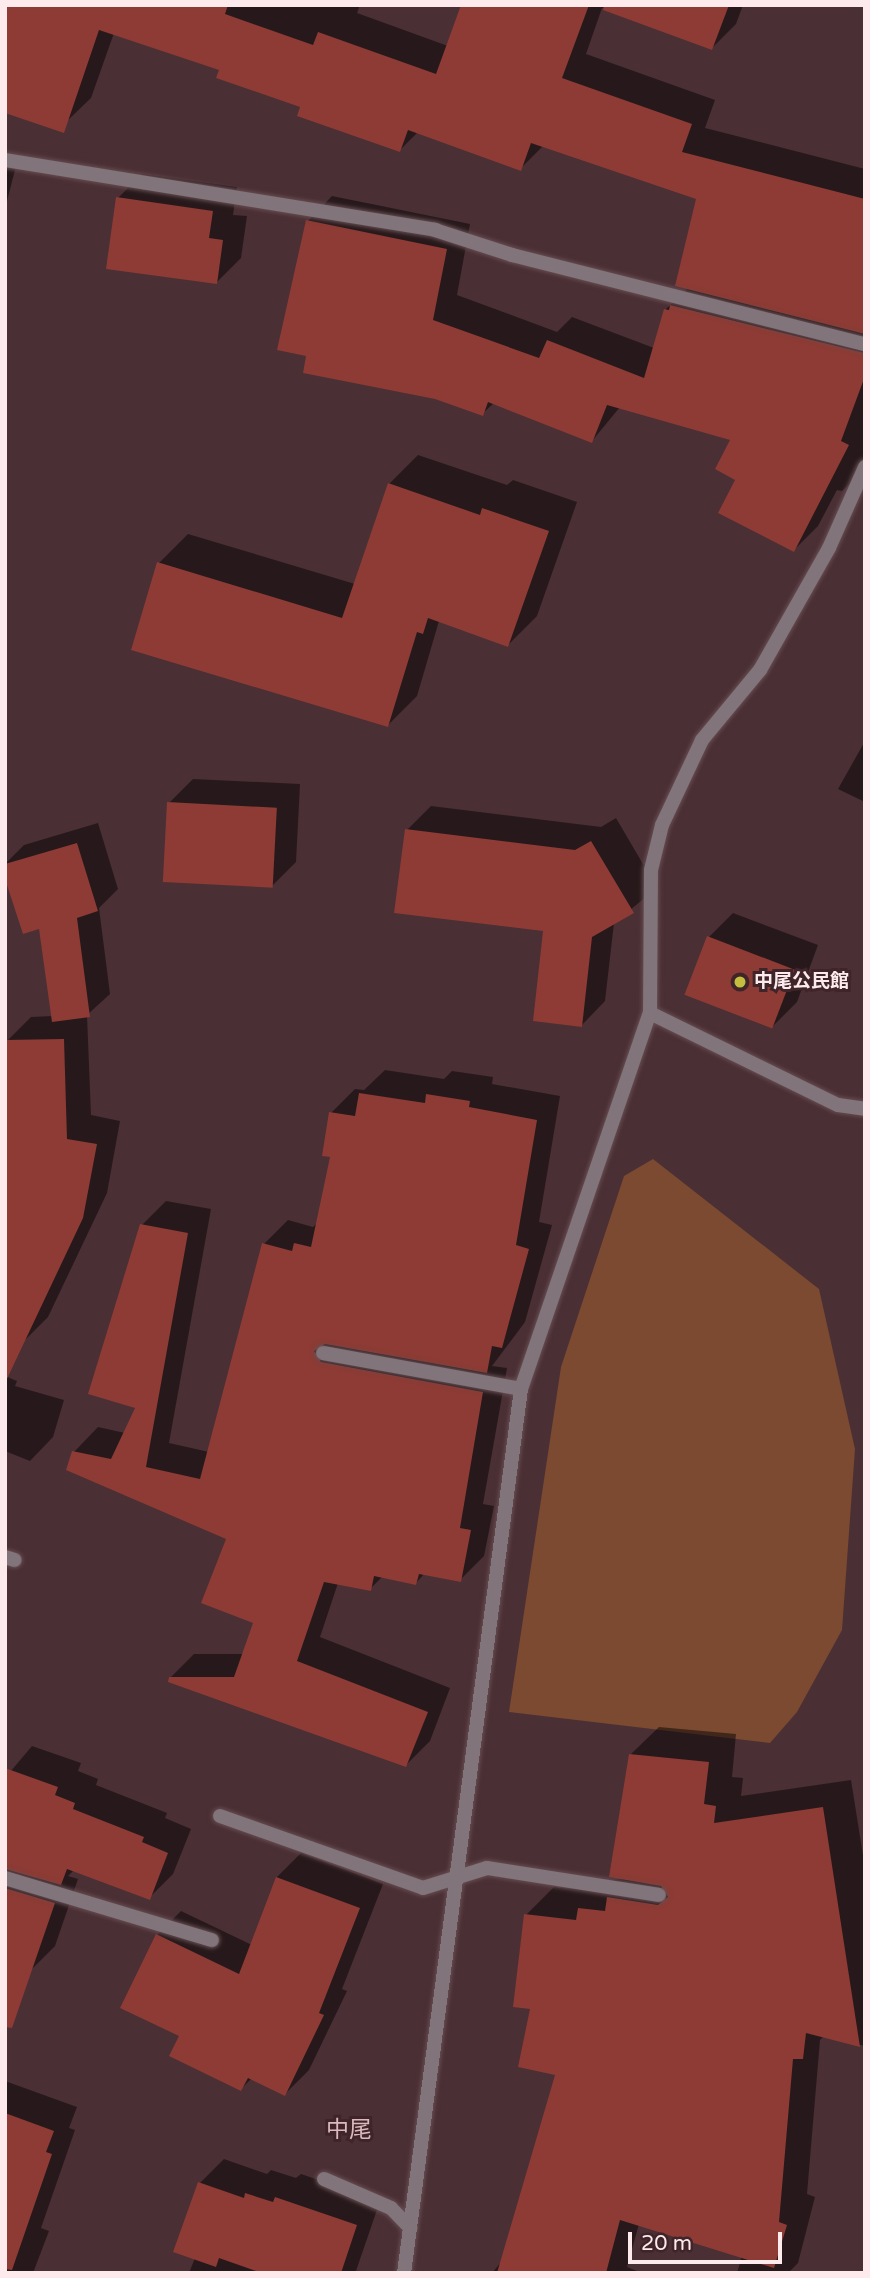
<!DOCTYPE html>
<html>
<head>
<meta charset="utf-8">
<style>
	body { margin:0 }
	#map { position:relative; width:870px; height:2278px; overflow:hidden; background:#4a2f34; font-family:"Varela Round","Noto Sans JP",sans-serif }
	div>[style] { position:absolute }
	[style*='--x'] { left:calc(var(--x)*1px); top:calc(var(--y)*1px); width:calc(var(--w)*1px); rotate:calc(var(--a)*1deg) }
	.green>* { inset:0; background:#7b4a31 }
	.shadow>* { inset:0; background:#0007 }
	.building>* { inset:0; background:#8d3b34; transform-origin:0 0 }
	.roads { filter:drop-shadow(0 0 2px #664d52) drop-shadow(0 0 2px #664d52) }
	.minor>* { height:14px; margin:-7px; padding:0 7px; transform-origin:7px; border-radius:7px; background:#81747a }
	.dots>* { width:19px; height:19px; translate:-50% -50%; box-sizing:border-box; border:4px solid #3f252a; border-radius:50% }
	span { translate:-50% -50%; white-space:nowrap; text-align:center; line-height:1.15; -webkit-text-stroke:6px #3f252a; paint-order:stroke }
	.poi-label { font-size:19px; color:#fceaed; font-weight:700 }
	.left { translate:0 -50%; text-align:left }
	.quarter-label { font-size:23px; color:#dbb9be }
	.frame { position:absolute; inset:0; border:7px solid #fceaed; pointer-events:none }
	.scale { position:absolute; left:628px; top:2232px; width:154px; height:32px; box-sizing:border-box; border:4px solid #fceaed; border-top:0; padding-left:9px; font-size:21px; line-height:24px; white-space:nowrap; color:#fceaed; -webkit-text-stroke:5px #3f252a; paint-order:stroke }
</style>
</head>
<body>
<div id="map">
	<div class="green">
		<i style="clip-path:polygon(653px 1159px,819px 1289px,855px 1449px,842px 1630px,797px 1712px,770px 1743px,509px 1712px,561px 1367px,624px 1176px)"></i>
	</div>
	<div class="shadow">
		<i style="clip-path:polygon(5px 5px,360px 5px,357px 13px,448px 46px,463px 5px,743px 5px,736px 24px,712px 48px,602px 8px,586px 54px,715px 100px,705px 128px,865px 169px,865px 469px,842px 491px,837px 490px,818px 526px,794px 550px,738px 479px,732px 439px,620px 407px,592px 441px,494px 403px,482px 414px,308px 354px,308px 221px,332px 196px,470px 224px,457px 295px,557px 332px,572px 317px,654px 348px,666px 309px,688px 288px,698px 198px,544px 145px,520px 169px,418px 132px,400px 150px,221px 69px,114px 33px,91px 98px,66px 122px)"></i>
		<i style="clip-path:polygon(5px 155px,18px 158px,5px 209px)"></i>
		<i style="clip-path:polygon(142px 174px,237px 187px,233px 215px,247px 216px,241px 258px,216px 283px,118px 198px)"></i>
		<i style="clip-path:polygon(418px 455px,507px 485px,513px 480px,577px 502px,537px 616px,508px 645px,439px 621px,417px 696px,388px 725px,159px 563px,188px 534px,355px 584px,389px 484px)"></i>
		<i style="clip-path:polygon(865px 741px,865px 802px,838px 789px)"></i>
		<i style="clip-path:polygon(193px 779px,300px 784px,296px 862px,272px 886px,169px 803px)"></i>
		<i style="clip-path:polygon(431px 806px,601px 827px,616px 818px,657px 888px,614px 923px,605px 1001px,581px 1026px,545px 929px,407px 830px)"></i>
		<i style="clip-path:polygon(98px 823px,118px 889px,99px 908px,110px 994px,87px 1015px,91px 1115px,120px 1121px,107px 1193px,48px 1317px,24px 1341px,7px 1041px,31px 1017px,53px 1016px,40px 927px,5px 874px,5px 864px,24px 845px)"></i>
		<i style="clip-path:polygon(733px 913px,818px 945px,797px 1002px,773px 1026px,709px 937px)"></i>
		<i style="clip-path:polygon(385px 1070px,444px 1079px,452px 1071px,493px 1077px,492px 1084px,560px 1096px,539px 1222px,552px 1225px,525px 1322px,492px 1366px,507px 1368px,483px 1504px,494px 1506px,484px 1556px,460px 1580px,425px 1573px,416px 1583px,383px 1576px,370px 1589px,338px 1583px,320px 1637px,450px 1688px,430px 1741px,406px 1765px,170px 1678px,194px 1654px,244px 1654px,256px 1622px,228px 1538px,74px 1452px,98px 1427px,125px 1433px,142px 1396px,142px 1225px,166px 1201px,211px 1209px,169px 1443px,209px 1452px,264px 1244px,288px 1220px,313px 1227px,318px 1222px,332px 1156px,331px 1113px,355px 1089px,364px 1090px)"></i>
		<i style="clip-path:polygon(5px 1376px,17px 1381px,15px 1386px,64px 1400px,53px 1437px,30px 1461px,5px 1451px)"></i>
		<i style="clip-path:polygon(659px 1727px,736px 1734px,732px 1777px,743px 1778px,741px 1796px,851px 1780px,865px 1868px,865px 2046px,824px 2036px,820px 2040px,807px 2194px,815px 2197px,798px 2263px,788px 2273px,737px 2273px,742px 2256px,639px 2224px,627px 2267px,642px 2273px,492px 2273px,502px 2261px,557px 2073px,533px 2008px,526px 1915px,554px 1887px,596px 1891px,607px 1880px,627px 1879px,630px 1755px)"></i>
		<i style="clip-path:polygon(32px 1746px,81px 1763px,78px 1771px,98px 1779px,96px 1785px,167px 1813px,165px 1818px,191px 1829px,173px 1874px,149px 1898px,74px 1870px,68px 1876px,78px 1879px,55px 1946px,31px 1970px,5px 1970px,5px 1778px)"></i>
		<i style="clip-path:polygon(301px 1853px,383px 1884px,342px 1989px,347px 1991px,309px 2070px,285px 2094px,252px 2078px,241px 2089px,181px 2035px,157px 1935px,181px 1911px,252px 1945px,277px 1877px)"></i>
		<i style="clip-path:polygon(5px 2081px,77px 2107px,69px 2128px,75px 2130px,41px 2228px,49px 2231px,33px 2273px,5px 2273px)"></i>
		<i style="clip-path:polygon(224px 2159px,267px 2174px,271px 2170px,296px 2178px,301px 2174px,380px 2201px,356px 2271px,189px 2273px,195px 2258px,200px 2183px)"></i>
	</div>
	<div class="building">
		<i style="clip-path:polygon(5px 5px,228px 5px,225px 14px,313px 45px,318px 32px,436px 74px,461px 5px,589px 5px,562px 78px,692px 124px,682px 152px,865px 199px,865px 334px,675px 286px,696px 199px,531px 143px,521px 171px,408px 130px,400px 152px,297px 116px,300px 107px,216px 78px,219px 70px,99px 30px,64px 133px,5px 113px)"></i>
		<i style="clip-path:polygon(604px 5px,729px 5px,712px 50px,603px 10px)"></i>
		<i style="clip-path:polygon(116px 197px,213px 211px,209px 238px,223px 240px,217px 284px,106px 269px)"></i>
		<i style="clip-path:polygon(306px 220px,447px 249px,433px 320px,539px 358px,547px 340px,644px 378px,664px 309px,669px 310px,670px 305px,865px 353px,865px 376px,841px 441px,849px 445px,794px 552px,718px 513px,735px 480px,715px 469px,730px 440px,607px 405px,592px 443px,488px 402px,483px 416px,435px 399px,303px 373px,306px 356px,277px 350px)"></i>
		<i style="clip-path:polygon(388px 483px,480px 515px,482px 508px,549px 531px,508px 647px,428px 618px,423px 634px,417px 632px,388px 727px,131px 650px,157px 562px,342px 618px)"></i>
		<i style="left:167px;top:802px;width:110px;height:80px;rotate:3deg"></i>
		<i style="clip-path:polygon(405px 829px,575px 850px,591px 841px,634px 913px,592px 937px,582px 1027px,533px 1021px,543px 931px,394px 913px)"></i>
		<i style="clip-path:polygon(77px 843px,98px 911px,77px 918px,90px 1017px,52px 1022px,39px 929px,23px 934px,5px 879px,5px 864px)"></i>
		<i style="left:707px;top:936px;width:94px;height:63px;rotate:21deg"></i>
		<i style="clip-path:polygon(64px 1039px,67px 1139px,97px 1144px,83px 1218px,5px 1383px,5px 1040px)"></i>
		<i style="clip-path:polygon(359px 1093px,425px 1103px,426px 1094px,470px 1101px,469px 1107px,537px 1120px,516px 1245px,529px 1249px,502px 1348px,492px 1346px,487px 1373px,325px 1344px,314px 1351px,321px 1362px,483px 1392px,460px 1528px,471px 1530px,461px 1582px,419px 1574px,416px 1585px,374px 1576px,371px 1591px,324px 1582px,297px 1661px,428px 1712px,406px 1767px,168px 1682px,169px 1677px,234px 1677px,253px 1623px,201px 1603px,226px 1539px,66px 1470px,72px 1451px,111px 1459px,135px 1408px,88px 1394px,140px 1224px,188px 1233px,146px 1467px,200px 1479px,262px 1243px,292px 1251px,294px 1243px,311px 1247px,330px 1157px,322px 1156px,329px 1112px,355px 1116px)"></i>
		<i style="clip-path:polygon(629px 1754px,709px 1762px,704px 1804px,716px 1806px,714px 1823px,823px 1807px,860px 2047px,806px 2033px,803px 2059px,793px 2059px,779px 2222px,787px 2225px,774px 2268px,620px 2220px,606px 2273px,497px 2273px,555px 2075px,518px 2067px,530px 2009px,513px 2007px,524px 1914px,576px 1920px,578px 1908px,605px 1911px,607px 1897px,658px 1905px,668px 1897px,661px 1886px,609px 1877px)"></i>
		<i style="clip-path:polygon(5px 1768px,58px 1787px,55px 1795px,75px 1803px,73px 1809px,144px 1837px,142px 1842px,168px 1853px,150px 1900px,67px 1869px,61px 1885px,5px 1869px)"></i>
		<i style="clip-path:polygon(276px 1877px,360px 1908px,319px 2013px,324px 2015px,285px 2096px,248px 2078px,241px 2091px,169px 2056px,179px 2036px,120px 2008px,156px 1934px,239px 1974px)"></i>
		<i style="clip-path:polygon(5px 1888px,55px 1903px,12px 2028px,5px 2027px)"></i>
		<i style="clip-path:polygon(5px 2113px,54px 2131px,46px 2152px,52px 2154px,12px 2270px,5px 2269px)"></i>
		<i style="clip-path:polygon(198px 2182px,244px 2198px,245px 2193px,273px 2202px,275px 2197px,357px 2225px,341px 2273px,262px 2273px,219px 2258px,216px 2267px,173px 2252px)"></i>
	</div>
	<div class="roads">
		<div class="minor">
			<i style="--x:5;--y:160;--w:436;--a:9.2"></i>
			<i style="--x:435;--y:230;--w:81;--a:18"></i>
			<i style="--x:512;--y:255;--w:364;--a:14.2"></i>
			<i style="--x:650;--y:1013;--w:209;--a:26.1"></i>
			<i style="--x:838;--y:1105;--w:27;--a:8"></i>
			<i style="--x:323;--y:1353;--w:201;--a:10.3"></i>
			<i style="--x:5;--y:1557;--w:10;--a:17"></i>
			<i style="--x:220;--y:1816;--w:215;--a:19.5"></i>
			<i style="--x:423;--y:1888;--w:67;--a:-17.4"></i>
			<i style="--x:487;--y:1868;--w:174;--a:8.9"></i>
			<i style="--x:5;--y:1878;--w:216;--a:16.7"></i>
			<i style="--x:324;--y:2179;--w:73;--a:23.4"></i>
			<i style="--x:391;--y:2208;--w:28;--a:46"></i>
			<i style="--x:404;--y:2273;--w:892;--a:-82.46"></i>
			<i style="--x:521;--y:1389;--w:398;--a:-71.1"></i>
			<i style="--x:650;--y:1013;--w:143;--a:-89.6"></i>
			<i style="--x:651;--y:870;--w:46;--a:-76.3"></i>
			<i style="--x:662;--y:825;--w:94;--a:-64.8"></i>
			<i style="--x:702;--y:740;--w:91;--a:-50.4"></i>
			<i style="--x:760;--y:670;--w:140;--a:-60.5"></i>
			<i style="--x:829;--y:548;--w:89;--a:-66"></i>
		</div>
	</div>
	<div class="dots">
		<i style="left:740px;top:982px;background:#c4bd3e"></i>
	</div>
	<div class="poi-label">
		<span class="left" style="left:754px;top:982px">中尾公民館</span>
	</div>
	<div class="quarter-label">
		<span style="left:349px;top:2130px">中尾</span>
	</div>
	<div class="frame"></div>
	<div class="scale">20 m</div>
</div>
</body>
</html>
